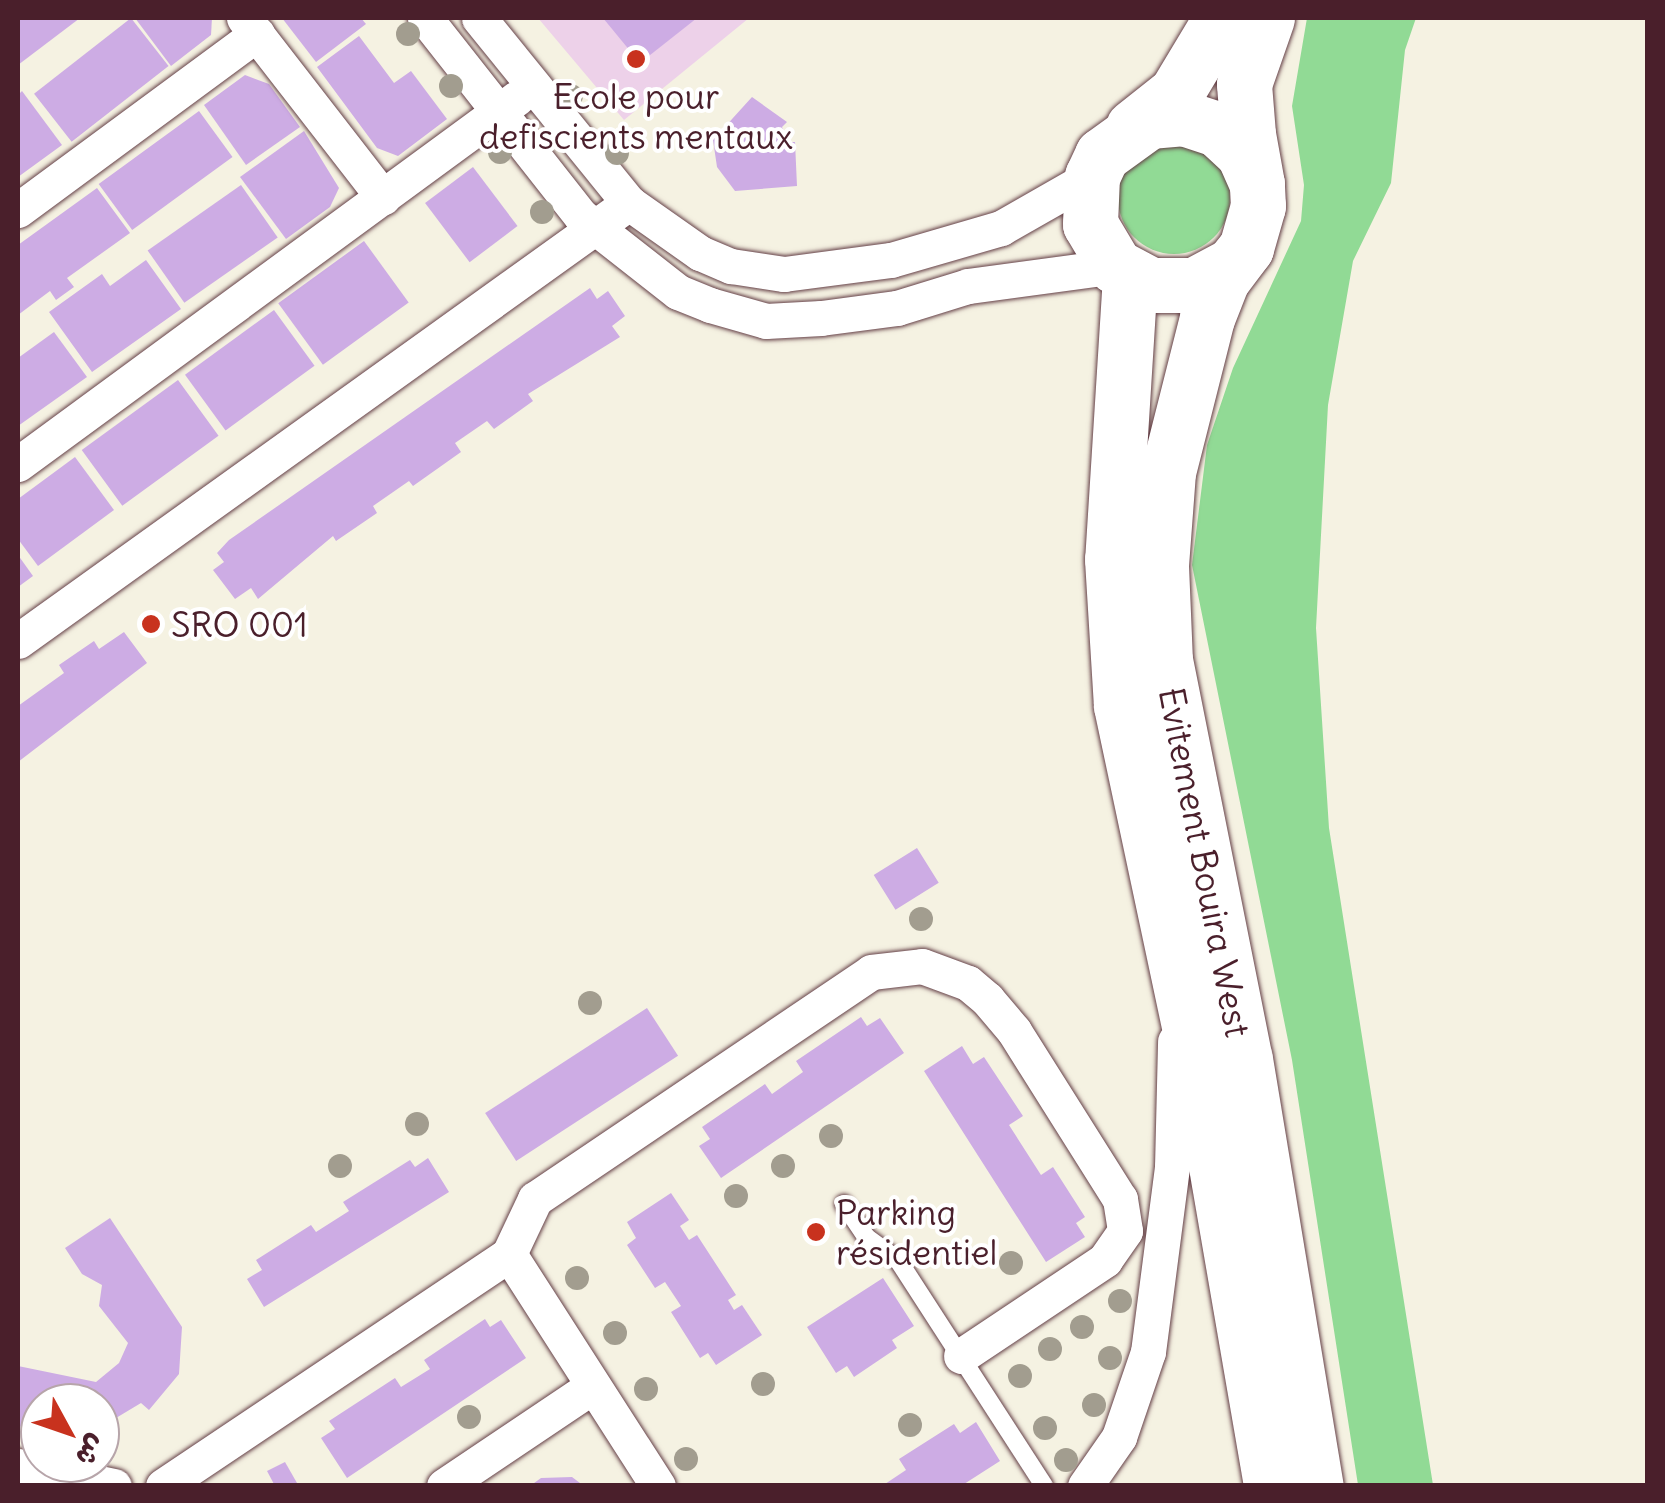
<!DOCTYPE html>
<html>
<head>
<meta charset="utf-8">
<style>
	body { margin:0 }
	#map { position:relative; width:1665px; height:1503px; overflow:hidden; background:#f5f2e2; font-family:Delius,"Playpen Sans Arabic",sans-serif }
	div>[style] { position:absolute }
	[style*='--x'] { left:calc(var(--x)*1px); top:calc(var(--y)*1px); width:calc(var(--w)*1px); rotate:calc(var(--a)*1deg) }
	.built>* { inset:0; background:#edd1e9 }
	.green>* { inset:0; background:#91da95 }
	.round { border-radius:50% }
	.building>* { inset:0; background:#cdace4; transform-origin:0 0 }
	.roads { filter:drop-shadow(0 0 2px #643f46) drop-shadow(0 0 2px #643f46) }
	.lane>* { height:18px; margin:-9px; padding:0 9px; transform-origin:9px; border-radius:9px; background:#fff }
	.street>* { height:35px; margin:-17.5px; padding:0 17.5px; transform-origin:17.5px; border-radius:17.5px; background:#fff }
	.highway>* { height:55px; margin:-27.5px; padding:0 27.5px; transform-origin:27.5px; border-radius:27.5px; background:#fff }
	.trees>* { width:24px; height:24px; margin:-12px; border-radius:50%; background:#a29d8f }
	.dots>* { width:28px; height:28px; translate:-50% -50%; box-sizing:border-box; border:5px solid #fff; border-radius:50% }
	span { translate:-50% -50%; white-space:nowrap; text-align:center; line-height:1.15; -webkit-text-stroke:8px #fff; paint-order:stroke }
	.poi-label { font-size:35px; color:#4a1f2b }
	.left { translate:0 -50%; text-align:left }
	.street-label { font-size:35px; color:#4a1f2b }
	.frame { position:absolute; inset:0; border:20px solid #4a1f2b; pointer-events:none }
	.north { position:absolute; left:20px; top:1383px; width:100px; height:100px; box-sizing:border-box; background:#fff; border:2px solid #b7a5aa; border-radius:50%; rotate:130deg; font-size:28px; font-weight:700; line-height:40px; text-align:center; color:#4a1f2b }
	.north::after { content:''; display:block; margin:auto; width:35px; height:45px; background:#c8321e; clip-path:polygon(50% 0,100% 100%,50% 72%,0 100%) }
</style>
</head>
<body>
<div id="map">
	<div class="built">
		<i style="clip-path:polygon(538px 18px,749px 18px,624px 120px)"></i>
	</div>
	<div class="green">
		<i style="clip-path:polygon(1307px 18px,1416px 18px,1405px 50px,1391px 183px,1353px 261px,1328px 405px,1316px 628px,1329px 828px,1433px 1485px,1358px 1485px,1292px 1060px,1192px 565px,1207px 445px,1233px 368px,1301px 221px,1304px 185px,1292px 106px)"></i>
		<i class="round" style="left:1118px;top:142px;width:112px;height:112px"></i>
	</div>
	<div class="building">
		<i style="clip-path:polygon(18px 18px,80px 18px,18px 65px)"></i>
		<i style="left:131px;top:18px;width:61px;height:123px;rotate:52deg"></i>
		<i style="clip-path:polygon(135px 18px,212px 18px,211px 35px,171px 66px)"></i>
		<i style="clip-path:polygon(282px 18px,361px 18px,366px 24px,316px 62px)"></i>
		<i style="clip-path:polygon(603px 18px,697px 18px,640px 63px)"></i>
		<i style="clip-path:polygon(359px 36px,394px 83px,411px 71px,447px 119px,398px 156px,377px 148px,317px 67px)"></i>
		<i style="clip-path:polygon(245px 75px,269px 84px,300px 127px,246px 165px,204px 105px)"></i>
		<i style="clip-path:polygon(22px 91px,62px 145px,18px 177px,18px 95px)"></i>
		<i style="clip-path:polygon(752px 97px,787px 122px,782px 127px,788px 142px,795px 142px,797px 186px,735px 191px,717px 167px,713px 140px)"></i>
		<i style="left:199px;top:111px;width:57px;height:124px;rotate:54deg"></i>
		<i style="clip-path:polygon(304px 131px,339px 188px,330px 207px,286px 239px,240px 177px)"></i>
		<i style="left:473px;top:167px;width:74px;height:60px;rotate:53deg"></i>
		<i style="left:241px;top:185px;width:64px;height:114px;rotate:55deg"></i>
		<i style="clip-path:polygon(97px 188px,130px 233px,67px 278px,74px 287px,56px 300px,50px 291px,18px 315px,18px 245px)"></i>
		<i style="left:364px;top:241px;width:76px;height:106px;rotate:54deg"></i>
		<i style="clip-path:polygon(146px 260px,181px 309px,92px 372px,49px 312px,102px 274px,110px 286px)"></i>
		<i style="clip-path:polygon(590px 288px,597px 299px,608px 291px,625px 316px,612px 326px,620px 337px,528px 394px,533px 401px,494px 429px,487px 421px,455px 443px,461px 452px,413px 486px,409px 481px,373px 506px,377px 513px,336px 541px,333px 536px,258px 599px,251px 588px,235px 599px,213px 570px,224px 562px,217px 553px,229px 540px)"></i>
		<i style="left:274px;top:310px;width:69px;height:110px;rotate:54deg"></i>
		<i style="clip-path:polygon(54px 332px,87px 377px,18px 426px,18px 358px)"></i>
		<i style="left:178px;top:380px;width:69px;height:119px;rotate:54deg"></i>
		<i style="clip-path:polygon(75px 457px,114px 510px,38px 566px,18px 539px,18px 499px)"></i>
		<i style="clip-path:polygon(18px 555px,33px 576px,18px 587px)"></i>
		<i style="clip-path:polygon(124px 632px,147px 663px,18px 762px,18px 706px,64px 673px,59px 665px,94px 641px,99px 649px)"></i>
		<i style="left:917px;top:848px;width:41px;height:51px;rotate:58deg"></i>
		<i style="left:647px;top:1008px;width:57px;height:193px;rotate:57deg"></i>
		<i style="clip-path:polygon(861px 1017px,867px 1026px,880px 1018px,904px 1053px,721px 1178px,699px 1146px,710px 1139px,702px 1127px,765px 1084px,772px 1094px,803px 1072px,796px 1061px)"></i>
		<i style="clip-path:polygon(962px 1046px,973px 1064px,984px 1057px,1023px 1116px,1009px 1125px,1041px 1175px,1053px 1167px,1085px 1217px,1076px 1223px,1085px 1237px,1046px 1262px,924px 1071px)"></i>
		<i style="clip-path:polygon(428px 1158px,449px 1192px,264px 1307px,247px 1279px,262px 1270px,256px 1260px,311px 1225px,316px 1232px,349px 1211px,343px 1202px,410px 1160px,415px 1167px)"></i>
		<i style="clip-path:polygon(671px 1193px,689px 1220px,680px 1226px,689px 1240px,697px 1235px,736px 1295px,728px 1300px,734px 1310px,742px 1305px,762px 1335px,716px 1365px,708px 1353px,700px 1358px,671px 1312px,681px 1306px,665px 1282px,655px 1288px,627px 1245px,636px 1238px,627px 1222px)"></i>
		<i style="clip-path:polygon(110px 1218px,182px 1327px,179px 1374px,149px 1410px,141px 1403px,116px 1418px,110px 1435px,100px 1439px,100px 1403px,40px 1403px,40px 1430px,18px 1426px,18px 1366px,96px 1382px,119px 1363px,128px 1343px,99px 1306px,102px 1285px,82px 1274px,65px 1248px)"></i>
		<i style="clip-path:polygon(883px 1278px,914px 1326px,892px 1340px,897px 1348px,854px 1377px,847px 1366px,836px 1373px,807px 1327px)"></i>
		<i style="clip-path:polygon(485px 1319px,490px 1327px,501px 1320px,526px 1358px,347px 1478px,321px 1438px,335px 1429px,329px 1421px,395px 1378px,401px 1387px,430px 1369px,424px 1360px)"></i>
		<i style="clip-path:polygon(976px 1422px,1000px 1461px,961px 1486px,882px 1486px,906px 1470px,899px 1459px,954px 1424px,960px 1433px)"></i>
		<i style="clip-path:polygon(285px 1462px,297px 1483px,275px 1486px,267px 1471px)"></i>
		<i style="clip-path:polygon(572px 1477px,584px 1486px,530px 1486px,541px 1478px)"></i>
	</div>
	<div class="roads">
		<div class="lane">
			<i style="--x:844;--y:1204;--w:40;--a:56"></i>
			<i style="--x:866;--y:1237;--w:39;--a:36"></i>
			<i style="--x:898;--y:1260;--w:269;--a:57.1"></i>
		</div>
		<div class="street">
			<i style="--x:244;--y:18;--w:227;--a:52.2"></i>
			<i style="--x:425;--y:18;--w:252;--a:51.8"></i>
			<i style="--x:581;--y:216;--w:123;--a:38.1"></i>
			<i style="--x:678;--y:292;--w:35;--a:22"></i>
			<i style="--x:710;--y:305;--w:58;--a:15.9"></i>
			<i style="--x:766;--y:321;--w:55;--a:-3.1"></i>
			<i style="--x:821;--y:318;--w:77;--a:-7.5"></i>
			<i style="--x:897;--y:308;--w:74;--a:-17.2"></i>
			<i style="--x:968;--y:286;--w:148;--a:-7.7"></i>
			<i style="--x:479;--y:18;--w:238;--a:51"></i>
			<i style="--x:629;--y:203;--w:87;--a:35.2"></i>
			<i style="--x:700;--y:253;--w:34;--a:23"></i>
			<i style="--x:731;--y:266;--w:54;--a:8.6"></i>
			<i style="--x:784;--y:274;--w:108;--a:-7.5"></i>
			<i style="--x:891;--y:260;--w:115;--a:-16.2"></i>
			<i style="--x:1001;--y:228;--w:105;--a:-29.7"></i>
			<i style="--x:18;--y:210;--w:297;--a:-36.4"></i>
			<i style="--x:18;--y:464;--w:619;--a:-36.26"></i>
			<i style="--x:18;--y:641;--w:752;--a:-35.64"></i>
			<i style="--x:509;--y:1254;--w:276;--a:57.3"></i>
			<i style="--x:18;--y:1466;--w:98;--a:11.8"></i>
			<i style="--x:163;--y:1486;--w:417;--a:-33.8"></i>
			<i style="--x:509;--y:1254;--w:61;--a:-64.7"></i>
			<i style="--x:535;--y:1199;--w:405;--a:-34"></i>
			<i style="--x:871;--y:972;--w:51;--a:-6.7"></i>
			<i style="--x:922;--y:966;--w:49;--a:20.3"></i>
			<i style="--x:968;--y:983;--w:25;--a:40"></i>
			<i style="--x:987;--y:999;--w:42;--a:49.8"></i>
			<i style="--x:1014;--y:1031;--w:199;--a:57.8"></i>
			<i style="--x:1120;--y:1199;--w:32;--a:81"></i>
			<i style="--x:1125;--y:1231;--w:35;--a:125"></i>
			<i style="--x:1105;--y:1260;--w:173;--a:146.3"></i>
			<i style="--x:444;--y:1486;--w:179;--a:-33.9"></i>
			<i style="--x:1085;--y:1486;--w:60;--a:-55.2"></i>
			<i style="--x:1119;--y:1437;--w:90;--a:-71.2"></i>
			<i style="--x:1148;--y:1352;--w:187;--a:-82.6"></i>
			<i style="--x:1172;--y:1167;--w:126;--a:-88.6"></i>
		</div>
		<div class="highway">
			<i style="--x:1133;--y:127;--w:55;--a:-38.3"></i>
			<i style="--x:1176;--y:93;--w:87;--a:-59"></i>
			<i style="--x:1257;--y:184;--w:34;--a:-114"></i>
			<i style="--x:1243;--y:153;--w:35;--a:-137"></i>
			<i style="--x:1217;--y:129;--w:35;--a:-162"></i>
			<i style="--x:1184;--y:118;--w:35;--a:175"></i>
			<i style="--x:1149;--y:121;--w:58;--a:144.1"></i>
			<i style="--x:1102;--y:155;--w:23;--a:115"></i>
			<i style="--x:1092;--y:176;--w:48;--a:92.4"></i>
			<i style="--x:1090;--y:224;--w:49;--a:59.2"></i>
			<i style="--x:1115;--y:266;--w:40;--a:28"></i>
			<i style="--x:1150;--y:285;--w:44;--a:0"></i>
			<i style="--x:1194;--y:285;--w:43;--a:-27.8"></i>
			<i style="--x:1232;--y:265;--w:22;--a:-51"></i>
			<i style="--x:1246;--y:248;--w:44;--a:-74.1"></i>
			<i style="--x:1258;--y:206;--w:22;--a:-93"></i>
			<i style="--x:1257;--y:184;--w:51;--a:-100.2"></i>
			<i style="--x:1248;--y:134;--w:50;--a:-94.6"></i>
			<i style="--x:1244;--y:84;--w:70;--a:-70.8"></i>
			<i style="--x:1246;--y:248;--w:40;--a:127"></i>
			<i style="--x:1222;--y:280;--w:41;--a:111.5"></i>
			<i style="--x:1207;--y:318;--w:159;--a:104.2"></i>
			<i style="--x:1168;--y:472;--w:94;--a:94.3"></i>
			<i style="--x:1161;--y:566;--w:94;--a:87.6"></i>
			<i style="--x:1165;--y:660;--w:407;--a:78.7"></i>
			<i style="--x:1245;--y:1059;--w:433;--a:80.6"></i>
			<i style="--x:1130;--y:276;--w:284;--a:93.6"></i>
			<i style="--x:1112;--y:559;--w:147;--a:86.5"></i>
			<i style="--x:1121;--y:706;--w:394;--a:78"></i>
			<i style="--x:1203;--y:1091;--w:401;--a:80.2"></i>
		</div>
	</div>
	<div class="trees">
		<i style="left:408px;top:34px"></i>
		<i style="left:451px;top:86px"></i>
		<i style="left:571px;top:96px"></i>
		<i style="left:500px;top:152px"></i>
		<i style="left:617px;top:153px"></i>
		<i style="left:542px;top:212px"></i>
		<i style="left:921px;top:919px"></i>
		<i style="left:590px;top:1003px"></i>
		<i style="left:417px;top:1124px"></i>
		<i style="left:831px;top:1136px"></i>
		<i style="left:340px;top:1166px"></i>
		<i style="left:783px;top:1166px"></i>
		<i style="left:736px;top:1196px"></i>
		<i style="left:1011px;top:1263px"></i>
		<i style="left:577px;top:1278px"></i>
		<i style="left:1120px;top:1301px"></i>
		<i style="left:1082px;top:1327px"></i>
		<i style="left:615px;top:1333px"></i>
		<i style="left:1050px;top:1349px"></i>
		<i style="left:1110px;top:1358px"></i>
		<i style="left:1020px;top:1376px"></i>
		<i style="left:763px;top:1384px"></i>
		<i style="left:646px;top:1389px"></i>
		<i style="left:1094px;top:1405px"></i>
		<i style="left:469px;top:1417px"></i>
		<i style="left:910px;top:1425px"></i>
		<i style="left:1045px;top:1428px"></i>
		<i style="left:686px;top:1459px"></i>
		<i style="left:1066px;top:1460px"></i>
	</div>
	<div class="dots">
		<i style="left:636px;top:59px;background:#c8321e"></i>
		<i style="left:151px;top:624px;background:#c8321e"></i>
		<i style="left:816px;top:1232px;background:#c8321e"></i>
	</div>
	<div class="poi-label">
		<span style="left:636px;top:116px">Ecole pour<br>defiscients mentaux</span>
		<span class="left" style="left:171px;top:624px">SRO 001</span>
		<span class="left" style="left:836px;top:1232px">Parking<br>résidentiel</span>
	</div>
	<div class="street-label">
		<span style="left:1205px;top:862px;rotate:79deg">Evitement Bouira West</span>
	</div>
	<div class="frame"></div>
	<div class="north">ش</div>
</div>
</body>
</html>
